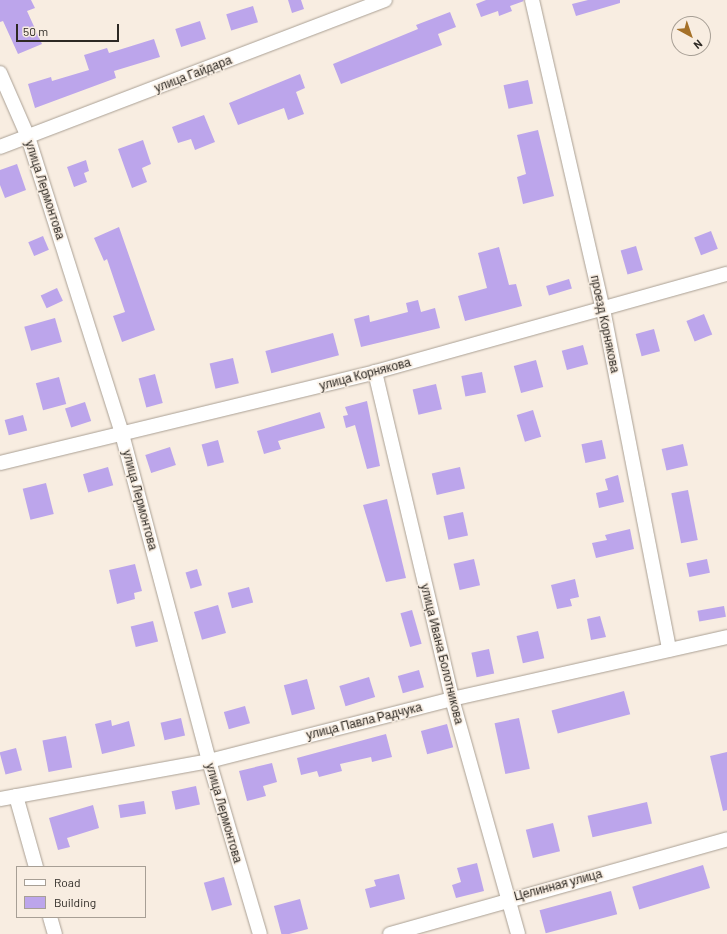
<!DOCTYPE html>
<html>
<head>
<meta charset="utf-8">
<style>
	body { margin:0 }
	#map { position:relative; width:727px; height:934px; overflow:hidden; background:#f8ede1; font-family:Barlow,sans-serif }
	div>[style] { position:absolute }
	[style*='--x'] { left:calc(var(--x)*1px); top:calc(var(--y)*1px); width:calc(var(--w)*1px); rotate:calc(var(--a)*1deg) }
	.building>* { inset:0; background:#bca5eb; transform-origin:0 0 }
	.roads { filter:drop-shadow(0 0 1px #aaa094) drop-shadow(0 0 1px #aaa094) }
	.minor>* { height:14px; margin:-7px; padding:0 7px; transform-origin:7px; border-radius:7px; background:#fff }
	span { translate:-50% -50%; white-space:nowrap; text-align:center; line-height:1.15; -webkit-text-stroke:3px #f8ede1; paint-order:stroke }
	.street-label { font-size:12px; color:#2d2924 }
	.legend { position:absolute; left:16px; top:866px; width:130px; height:52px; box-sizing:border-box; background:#f8ede1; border:1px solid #a79f95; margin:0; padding:5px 7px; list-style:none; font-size:12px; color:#2d2924 }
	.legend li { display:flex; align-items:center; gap:8px; height:20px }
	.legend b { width:20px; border:1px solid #a79f95 }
	.north { position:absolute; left:671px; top:16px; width:40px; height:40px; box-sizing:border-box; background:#f8ede1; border:1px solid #a79f95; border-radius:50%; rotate:140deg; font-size:11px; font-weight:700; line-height:16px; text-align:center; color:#2d2924 }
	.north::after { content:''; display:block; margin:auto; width:14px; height:18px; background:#a57129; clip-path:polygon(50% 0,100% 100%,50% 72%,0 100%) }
	.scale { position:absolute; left:16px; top:24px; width:103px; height:18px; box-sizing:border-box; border:2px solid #2d2924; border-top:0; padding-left:5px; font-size:12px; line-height:14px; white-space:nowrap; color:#2d2924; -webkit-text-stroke:3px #f8ede1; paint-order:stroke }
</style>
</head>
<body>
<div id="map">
	<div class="building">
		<i style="clip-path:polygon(0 0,31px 0,35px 8px,27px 11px,42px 44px,18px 54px,3px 21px,0 22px)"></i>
		<i style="clip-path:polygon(288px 0,301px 0,304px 9px,292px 13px)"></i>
		<i style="clip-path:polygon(486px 0,523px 0,524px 1px,510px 6px,512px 11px,499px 16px,498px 11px,481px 17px,476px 4px)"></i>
		<i style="clip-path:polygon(588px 0,620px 0,620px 3px,576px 16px,572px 4px)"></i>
		<i style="left:253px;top:6px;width:17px;height:28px;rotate:73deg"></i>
		<i style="clip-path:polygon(450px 12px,456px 27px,438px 34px,442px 45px,341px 84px,333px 64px,418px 29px,416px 25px)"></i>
		<i style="left:200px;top:21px;width:19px;height:26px;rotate:72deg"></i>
		<i style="clip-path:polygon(154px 39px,160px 57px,114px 71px,116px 78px,35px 108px,28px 84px,51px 77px,52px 81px,89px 70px,84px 55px,107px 48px,109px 53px)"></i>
		<i style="clip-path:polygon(300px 74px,305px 88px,296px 92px,304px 114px,288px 120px,284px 108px,238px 125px,229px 103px)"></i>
		<i style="left:528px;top:80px;width:24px;height:25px;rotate:78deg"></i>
		<i style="clip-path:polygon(204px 115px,215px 142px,195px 150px,191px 139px,178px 143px,172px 127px)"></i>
		<i style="clip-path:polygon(538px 130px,554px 196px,523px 204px,517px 177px,526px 174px,517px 135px)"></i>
		<i style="clip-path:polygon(143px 140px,151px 164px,142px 168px,147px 182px,132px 188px,118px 149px)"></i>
		<i style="clip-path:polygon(86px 160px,89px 171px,84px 173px,87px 182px,74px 187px,67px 167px)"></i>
		<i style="clip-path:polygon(17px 164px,26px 190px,5px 198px,0 185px,0 170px)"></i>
		<i style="clip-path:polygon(119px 227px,155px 330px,122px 342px,113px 316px,125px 312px,107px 259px,104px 261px,94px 238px)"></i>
		<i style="left:711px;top:231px;width:19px;height:18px;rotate:69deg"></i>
		<i style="left:43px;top:236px;width:15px;height:16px;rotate:67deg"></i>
		<i style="left:636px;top:246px;width:25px;height:16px;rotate:74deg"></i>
		<i style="clip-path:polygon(499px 247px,509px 285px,516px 284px,522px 306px,465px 321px,458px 296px,487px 288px,478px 253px)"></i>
		<i style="left:569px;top:279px;width:10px;height:24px;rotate:73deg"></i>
		<i style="left:57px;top:288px;width:14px;height:18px;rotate:65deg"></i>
		<i style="clip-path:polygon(418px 300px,421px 312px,435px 308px,440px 328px,361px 347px,354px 319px,369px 315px,370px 322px,408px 312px,406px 303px)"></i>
		<i style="left:704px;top:314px;width:22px;height:19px;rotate:68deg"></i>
		<i style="left:55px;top:318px;width:25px;height:32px;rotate:74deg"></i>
		<i style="left:654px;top:329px;width:23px;height:19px;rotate:75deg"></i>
		<i style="left:333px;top:333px;width:23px;height:70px;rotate:75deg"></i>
		<i style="left:583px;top:345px;width:20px;height:22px;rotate:75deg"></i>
		<i style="left:233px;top:358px;width:26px;height:24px;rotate:77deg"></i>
		<i style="left:536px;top:360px;width:28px;height:23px;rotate:75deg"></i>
		<i style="left:482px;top:372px;width:21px;height:21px;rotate:79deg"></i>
		<i style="left:155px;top:374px;width:30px;height:17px;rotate:75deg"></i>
		<i style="left:59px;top:377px;width:28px;height:24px;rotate:75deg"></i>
		<i style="left:436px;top:384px;width:26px;height:24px;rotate:77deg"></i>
		<i style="clip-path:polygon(367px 401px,380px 466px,367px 469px,355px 425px,346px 428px,343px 416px,348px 415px,345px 407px)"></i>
		<i style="left:85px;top:402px;width:20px;height:21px;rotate:72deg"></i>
		<i style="left:533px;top:410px;width:28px;height:17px;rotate:73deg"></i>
		<i style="clip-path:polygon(320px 412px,325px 428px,278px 441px,281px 449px,264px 454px,257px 431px)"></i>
		<i style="left:23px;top:415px;width:16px;height:19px;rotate:75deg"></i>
		<i style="left:218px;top:440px;width:23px;height:17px;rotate:75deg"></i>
		<i style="left:602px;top:440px;width:19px;height:21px;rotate:78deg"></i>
		<i style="left:683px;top:444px;width:22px;height:22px;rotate:77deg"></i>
		<i style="left:170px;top:447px;width:19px;height:26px;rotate:72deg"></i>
		<i style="left:108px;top:467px;width:19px;height:26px;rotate:74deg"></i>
		<i style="left:460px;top:467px;width:22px;height:29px;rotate:77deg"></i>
		<i style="clip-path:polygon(618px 475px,624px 502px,599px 508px,596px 493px,608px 490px,605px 479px)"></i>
		<i style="left:46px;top:483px;width:32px;height:24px;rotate:76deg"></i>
		<i style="left:688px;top:490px;width:51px;height:17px;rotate:79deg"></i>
		<i style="clip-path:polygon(387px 499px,406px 578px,386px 582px,363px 505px)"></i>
		<i style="left:463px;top:512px;width:24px;height:20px;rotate:78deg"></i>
		<i style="clip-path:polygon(630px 529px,634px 549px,596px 558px,592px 543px,607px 540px,605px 535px)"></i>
		<i style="left:474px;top:559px;width:27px;height:21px;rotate:77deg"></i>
		<i style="left:707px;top:559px;width:14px;height:21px;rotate:78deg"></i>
		<i style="clip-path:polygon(135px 564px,142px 591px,134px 593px,135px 599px,117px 604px,109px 570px)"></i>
		<i style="left:197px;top:569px;width:17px;height:12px;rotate:73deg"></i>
		<i style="clip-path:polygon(575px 579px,579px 597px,570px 599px,572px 606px,557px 609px,551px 585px)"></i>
		<i style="left:249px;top:587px;width:16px;height:22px;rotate:75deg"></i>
		<i style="left:218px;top:605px;width:29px;height:25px;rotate:74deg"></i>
		<i style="left:724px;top:606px;width:11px;height:27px;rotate:80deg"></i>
		<i style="left:412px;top:610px;width:35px;height:12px;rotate:74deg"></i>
		<i style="clip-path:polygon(600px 616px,606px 637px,591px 640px,587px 619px)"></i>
		<i style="left:153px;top:621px;width:21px;height:23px;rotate:76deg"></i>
		<i style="left:538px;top:631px;width:28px;height:22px;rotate:77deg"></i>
		<i style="left:489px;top:649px;width:25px;height:18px;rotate:78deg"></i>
		<i style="left:419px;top:670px;width:18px;height:22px;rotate:74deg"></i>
		<i style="left:369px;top:677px;width:21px;height:31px;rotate:73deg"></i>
		<i style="left:307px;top:679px;width:31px;height:24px;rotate:75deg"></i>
		<i style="left:624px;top:691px;width:24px;height:75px;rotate:75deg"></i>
		<i style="left:245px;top:706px;width:18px;height:22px;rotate:74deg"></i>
		<i style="left:181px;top:718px;width:18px;height:21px;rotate:77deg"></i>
		<i style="left:519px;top:718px;width:52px;height:25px;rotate:78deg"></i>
		<i style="clip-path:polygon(111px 720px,112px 726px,129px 721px,135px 746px,102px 754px,95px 724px)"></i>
		<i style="left:447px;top:724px;width:24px;height:27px;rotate:75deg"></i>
		<i style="clip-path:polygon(386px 734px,392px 757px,372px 762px,371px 757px,340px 764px,342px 771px,319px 777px,317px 771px,301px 775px,297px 758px)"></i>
		<i style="left:66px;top:736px;width:32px;height:24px;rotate:79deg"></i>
		<i style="left:16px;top:748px;width:23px;height:17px;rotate:75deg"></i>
		<i style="clip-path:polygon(727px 752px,727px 810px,723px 811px,710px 756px)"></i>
		<i style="clip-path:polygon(272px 763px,277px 782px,263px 786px,266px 796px,247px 801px,239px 771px)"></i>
		<i style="left:196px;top:786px;width:19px;height:25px;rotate:78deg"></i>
		<i style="left:144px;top:801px;width:13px;height:26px;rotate:81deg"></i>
		<i style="left:647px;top:802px;width:22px;height:61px;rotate:77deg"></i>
		<i style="clip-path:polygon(93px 805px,99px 828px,67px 838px,70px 847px,58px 850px,49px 818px)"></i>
		<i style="left:553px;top:823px;width:29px;height:28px;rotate:76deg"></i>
		<i style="clip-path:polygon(477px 863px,484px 891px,456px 898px,452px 885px,461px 882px,457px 868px)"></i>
		<i style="left:703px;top:865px;width:24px;height:74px;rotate:73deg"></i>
		<i style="clip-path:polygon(399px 874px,405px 899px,370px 908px,365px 889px,376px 886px,374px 880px)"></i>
		<i style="left:224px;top:877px;width:29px;height:21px;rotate:74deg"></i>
		<i style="left:611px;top:891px;width:24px;height:74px;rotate:75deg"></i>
		<i style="left:300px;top:899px;width:31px;height:27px;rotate:75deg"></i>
	</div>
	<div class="roads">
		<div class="minor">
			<i style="--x:532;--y:0;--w:317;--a:77.1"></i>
			<i style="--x:603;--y:309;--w:347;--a:79"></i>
			<i style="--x:0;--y:73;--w:70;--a:66.4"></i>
			<i style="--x:28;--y:137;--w:312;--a:72.4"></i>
			<i style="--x:122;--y:434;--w:338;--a:75.1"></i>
			<i style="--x:209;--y:761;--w:180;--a:73.6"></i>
			<i style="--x:0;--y:147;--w:412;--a:-20.9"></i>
			<i style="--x:375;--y:372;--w:336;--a:76.7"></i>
			<i style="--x:452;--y:699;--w:244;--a:74.3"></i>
			<i style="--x:0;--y:463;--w:386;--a:-13.6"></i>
			<i style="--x:375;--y:372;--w:365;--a:-15.6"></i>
			<i style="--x:16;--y:796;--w:74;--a:74.3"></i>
			<i style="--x:0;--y:799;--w:212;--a:-10.3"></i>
			<i style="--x:209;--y:761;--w:251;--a:-14.3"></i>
			<i style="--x:452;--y:699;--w:282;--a:-12.7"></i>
			<i style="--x:50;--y:917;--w:18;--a:74"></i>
			<i style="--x:390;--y:934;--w:350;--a:-15.7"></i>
		</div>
	</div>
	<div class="street-label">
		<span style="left:193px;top:74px;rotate:-21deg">улица Гайдара</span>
		<span style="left:45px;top:190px;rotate:72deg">улица Лермонтова</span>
		<span style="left:605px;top:324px;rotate:78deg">проезд Корнякова</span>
		<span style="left:365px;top:374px;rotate:-15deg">улица Корнякова</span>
		<span style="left:140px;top:500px;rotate:75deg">улица Лермонтова</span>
		<span style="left:442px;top:654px;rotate:76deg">улица Ивана Болотникова</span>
		<span style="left:364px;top:721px;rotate:-14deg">улица Павла Радчука</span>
		<span style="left:224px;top:813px;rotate:74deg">улица Лермонтова</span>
		<span style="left:558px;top:885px;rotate:-15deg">Целинная улица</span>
	</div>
	<ul class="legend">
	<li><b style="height:5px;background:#fff"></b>Road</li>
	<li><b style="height:11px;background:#bca5eb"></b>Building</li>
	</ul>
	<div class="north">N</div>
	<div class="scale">50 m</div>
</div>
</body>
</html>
